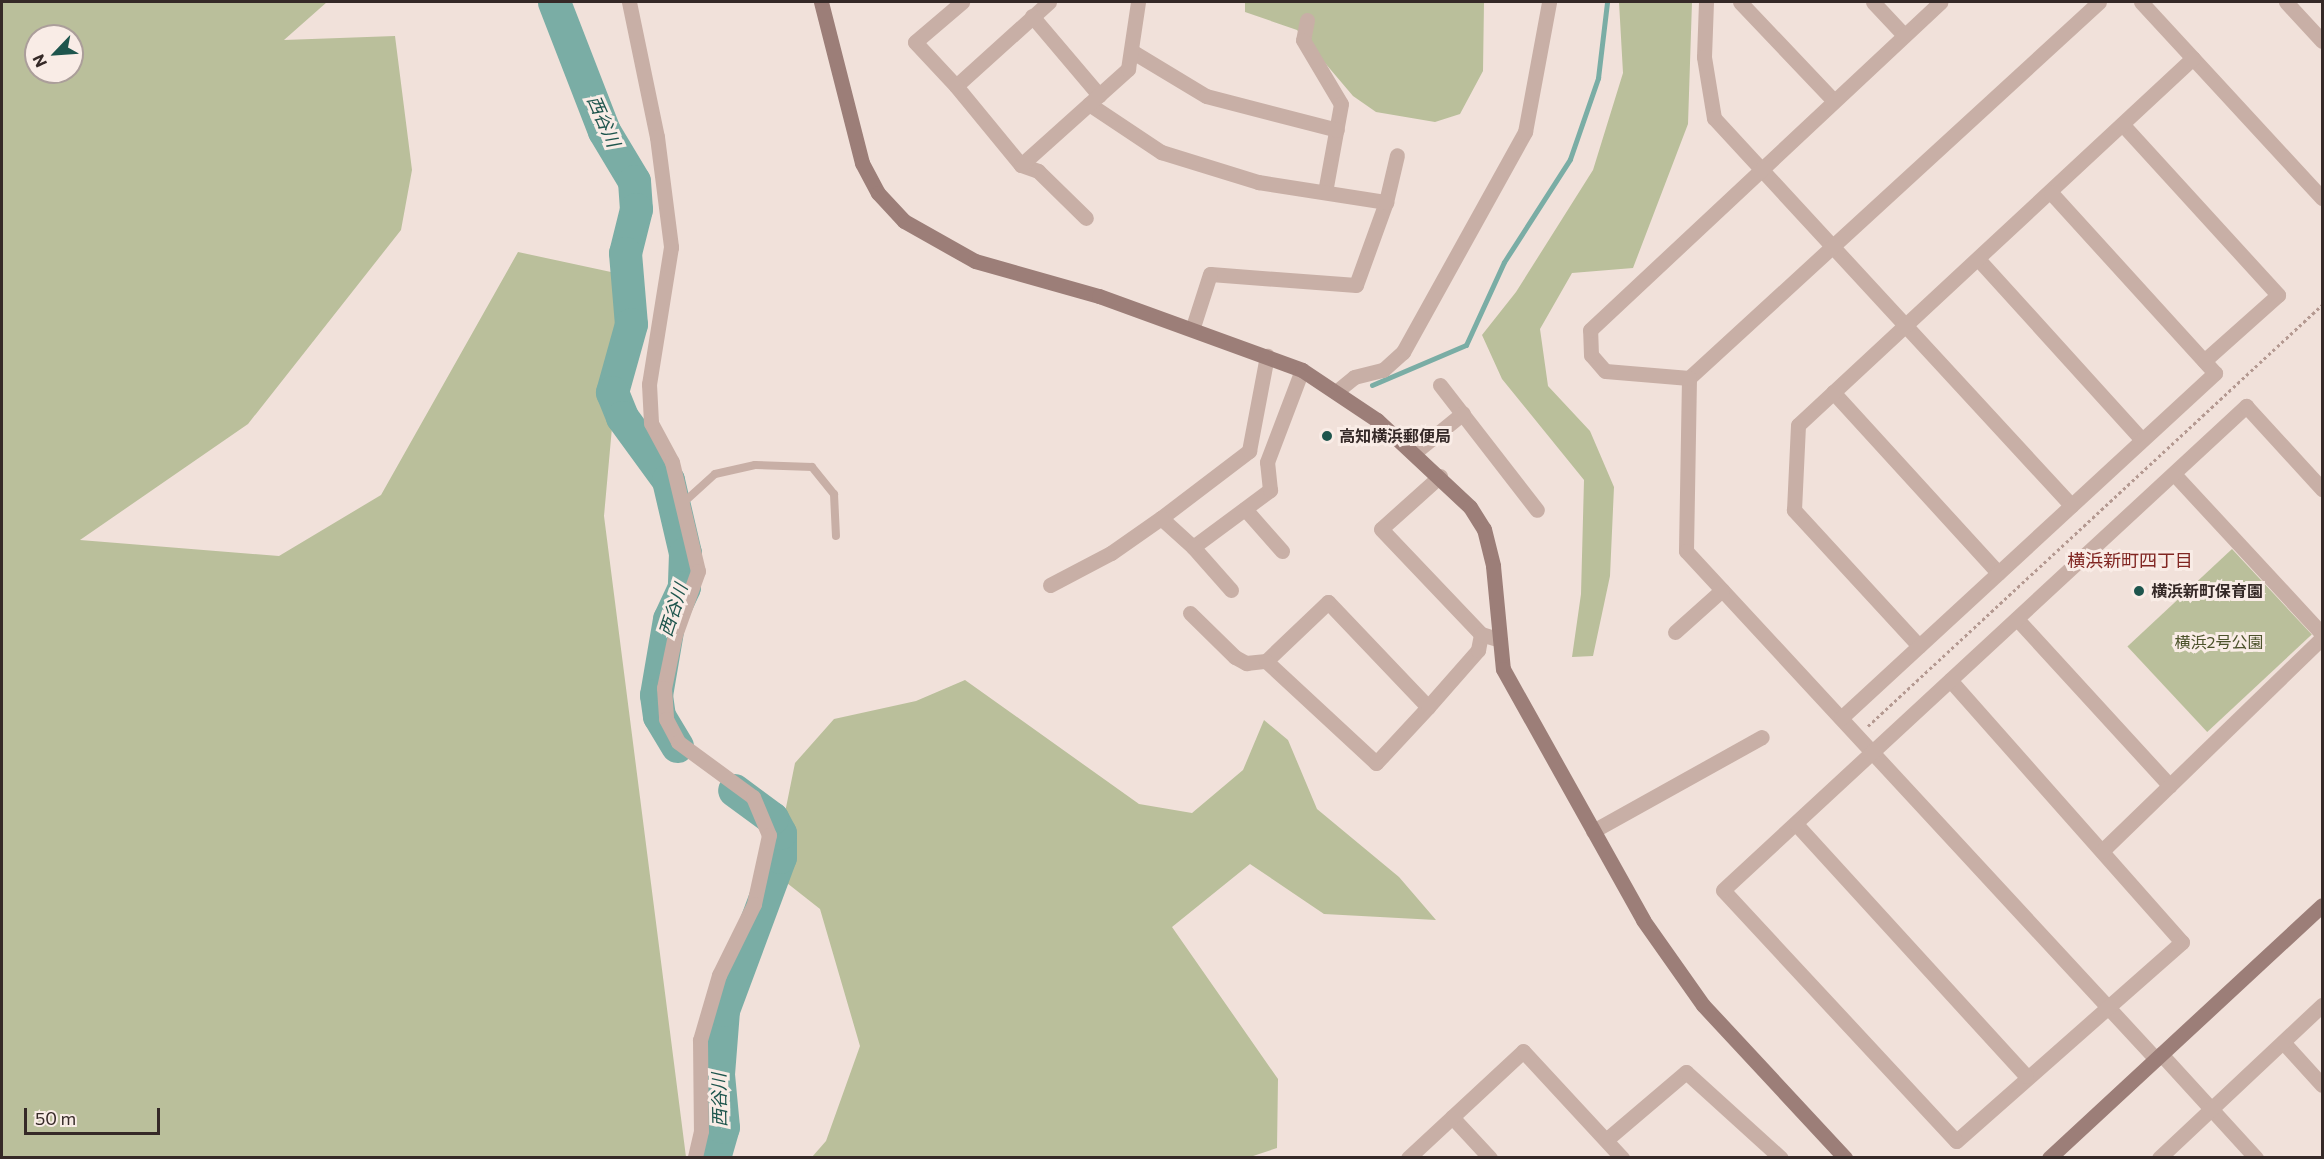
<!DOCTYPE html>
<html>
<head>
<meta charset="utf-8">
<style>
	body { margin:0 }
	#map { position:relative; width:2324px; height:1159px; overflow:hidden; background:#f1e1da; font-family:Commissioner,"Noto Sans JP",sans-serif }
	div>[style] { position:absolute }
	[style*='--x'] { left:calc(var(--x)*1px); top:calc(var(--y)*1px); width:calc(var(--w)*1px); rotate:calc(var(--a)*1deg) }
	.green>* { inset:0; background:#babf9b; transform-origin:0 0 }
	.stream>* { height:5px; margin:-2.5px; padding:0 2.5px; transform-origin:2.5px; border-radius:2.5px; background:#7aada5 }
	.river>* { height:33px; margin:-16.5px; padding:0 16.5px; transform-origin:16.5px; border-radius:16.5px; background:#7aada5 }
	.path>* { height:3px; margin-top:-1.5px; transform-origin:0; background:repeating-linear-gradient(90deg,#b49991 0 3px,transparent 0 6px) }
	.lane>* { height:8px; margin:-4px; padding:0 4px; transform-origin:4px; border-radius:4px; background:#c8afa6 }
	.street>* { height:15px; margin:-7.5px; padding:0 7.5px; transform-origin:7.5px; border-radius:7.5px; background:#c8afa6 }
	.secondary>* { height:15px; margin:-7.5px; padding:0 7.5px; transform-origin:7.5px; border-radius:7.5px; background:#9c7e78 }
	.dots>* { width:16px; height:16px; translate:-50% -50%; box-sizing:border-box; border:3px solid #f9ece6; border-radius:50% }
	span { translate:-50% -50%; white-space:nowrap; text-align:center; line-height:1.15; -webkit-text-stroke:6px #f9ece6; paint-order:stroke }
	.poi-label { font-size:16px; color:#352927; font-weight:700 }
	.left { translate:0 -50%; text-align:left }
	.park-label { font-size:16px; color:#4c522b }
	.water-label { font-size:18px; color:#1e554d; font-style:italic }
	.neighbourhood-label { font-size:18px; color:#812622 }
	.frame { position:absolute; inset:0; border:3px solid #352927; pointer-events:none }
	.north { position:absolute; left:24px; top:24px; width:60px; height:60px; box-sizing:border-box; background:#f9ece6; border:2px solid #ab9e9a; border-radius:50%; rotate:245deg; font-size:16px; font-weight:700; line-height:24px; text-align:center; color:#352927 }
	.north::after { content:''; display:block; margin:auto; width:21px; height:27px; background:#1e554d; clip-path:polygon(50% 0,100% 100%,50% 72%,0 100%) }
	.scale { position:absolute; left:24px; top:1108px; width:136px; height:27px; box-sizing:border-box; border:3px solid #352927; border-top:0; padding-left:8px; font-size:18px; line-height:21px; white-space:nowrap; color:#352927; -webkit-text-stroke:4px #f9ece6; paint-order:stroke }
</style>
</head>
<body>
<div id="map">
	<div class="green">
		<i style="clip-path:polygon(evenodd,2px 2px,327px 2px,284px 40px,395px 36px,412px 170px,401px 230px,248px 424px,80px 540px,279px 556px,381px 495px,518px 252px,611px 272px,624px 295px,604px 516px,686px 1157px,2px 1157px,2px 2px,36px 36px,72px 36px,72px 72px,36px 72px,36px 36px)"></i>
		<i style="clip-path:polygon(1245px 2px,1484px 2px,1483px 71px,1460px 114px,1435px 122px,1376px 112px,1353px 96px,1297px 30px,1245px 12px)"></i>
		<i style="clip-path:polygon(1619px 2px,1692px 2px,1688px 124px,1633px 268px,1572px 273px,1540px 329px,1548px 386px,1590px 431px,1614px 487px,1610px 576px,1593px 656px,1572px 657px,1581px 594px,1584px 480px,1502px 379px,1482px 335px,1516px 292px,1593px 170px,1623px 73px)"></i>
		<i style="left:2232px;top:549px;width:117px;height:143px;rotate:47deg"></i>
		<i style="clip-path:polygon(965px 680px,1139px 804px,1192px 813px,1243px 770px,1264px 720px,1288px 740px,1317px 809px,1399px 877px,1436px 920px,1324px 914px,1250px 864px,1172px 927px,1278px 1079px,1277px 1148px,1247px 1158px,812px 1157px,826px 1141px,860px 1046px,820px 909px,773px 872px,795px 763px,834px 719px,916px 701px)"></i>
	</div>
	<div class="stream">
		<i style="--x:1372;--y:385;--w:102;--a:-23.1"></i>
		<i style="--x:1466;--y:345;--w:91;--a:-65.4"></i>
		<i style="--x:1504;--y:262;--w:122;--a:-57.3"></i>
		<i style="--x:1570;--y:159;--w:86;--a:-70.9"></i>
		<i style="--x:1598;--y:78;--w:77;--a:-83.2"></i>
	</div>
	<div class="river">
		<i style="--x:554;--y:2;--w:138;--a:68.8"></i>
		<i style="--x:604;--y:131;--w:58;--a:59"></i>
		<i style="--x:634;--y:181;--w:28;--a:86"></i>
		<i style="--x:636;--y:209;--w:45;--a:104"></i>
		<i style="--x:625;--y:253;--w:71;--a:85.2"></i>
		<i style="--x:631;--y:324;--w:71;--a:105.6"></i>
		<i style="--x:612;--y:392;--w:27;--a:68"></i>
		<i style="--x:622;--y:417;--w:78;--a:53.9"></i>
		<i style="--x:668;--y:480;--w:75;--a:76.9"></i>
		<i style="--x:685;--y:553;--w:34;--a:92"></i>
		<i style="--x:684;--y:587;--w:35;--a:115"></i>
		<i style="--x:669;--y:619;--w:77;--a:99.7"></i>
		<i style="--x:656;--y:695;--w:21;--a:82"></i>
		<i style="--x:659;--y:716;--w:35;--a:59"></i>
		<i style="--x:714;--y:1158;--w:32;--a:-74"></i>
		<i style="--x:723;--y:1127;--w:53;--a:-95.4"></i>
		<i style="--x:718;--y:1074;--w:64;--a:-85.5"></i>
		<i style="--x:723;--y:1010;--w:163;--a:-69.6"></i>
		<i style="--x:780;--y:857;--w:24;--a:-90"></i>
		<i style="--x:780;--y:833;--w:17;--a:-118"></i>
		<i style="--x:772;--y:818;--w:47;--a:-143.6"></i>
	</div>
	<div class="path">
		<i style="--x:1868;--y:726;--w:619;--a:-42.84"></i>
	</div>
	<div class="lane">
		<i style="--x:683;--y:503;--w:43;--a:-42.2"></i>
		<i style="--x:715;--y:474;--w:41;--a:-12.7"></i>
		<i style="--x:755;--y:465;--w:57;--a:2"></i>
		<i style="--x:812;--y:467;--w:35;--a:51"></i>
		<i style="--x:834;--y:494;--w:42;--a:87.3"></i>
	</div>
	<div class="street">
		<i style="--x:629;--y:2;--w:138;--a:78.3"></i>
		<i style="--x:657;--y:137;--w:111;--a:82.7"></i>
		<i style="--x:671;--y:247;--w:139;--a:99.1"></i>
		<i style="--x:649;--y:384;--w:39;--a:87"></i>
		<i style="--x:651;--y:423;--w:44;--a:61.7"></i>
		<i style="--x:672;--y:462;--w:112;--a:76.6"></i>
		<i style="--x:698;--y:571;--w:68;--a:109.8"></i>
		<i style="--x:675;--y:635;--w:54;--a:101.7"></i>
		<i style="--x:664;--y:688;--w:31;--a:86"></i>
		<i style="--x:666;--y:719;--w:26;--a:62"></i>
		<i style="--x:678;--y:742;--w:93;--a:36.3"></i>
		<i style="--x:753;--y:797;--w:41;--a:67.2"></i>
		<i style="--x:769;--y:835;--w:71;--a:102.3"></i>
		<i style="--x:754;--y:904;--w:79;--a:116.2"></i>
		<i style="--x:719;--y:975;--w:68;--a:106.3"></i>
		<i style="--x:700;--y:1040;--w:91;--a:89.4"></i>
		<i style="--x:701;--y:1131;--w:28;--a:103"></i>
		<i style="--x:1049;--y:2;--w:125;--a:137.9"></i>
		<i style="--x:956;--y:86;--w:102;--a:50.6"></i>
		<i style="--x:1021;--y:165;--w:18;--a:19"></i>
		<i style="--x:1038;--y:171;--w:67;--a:44.4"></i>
		<i style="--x:1706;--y:2;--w:55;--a:92.1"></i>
		<i style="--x:1704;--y:57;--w:62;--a:80.7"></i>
		<i style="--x:1714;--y:118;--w:527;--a:47.31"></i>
		<i style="--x:1740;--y:2;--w:135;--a:46.5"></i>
		<i style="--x:1873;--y:2;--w:45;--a:46.8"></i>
		<i style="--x:2099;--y:2;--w:556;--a:137.48"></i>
		<i style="--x:1689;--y:378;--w:173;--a:91"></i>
		<i style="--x:1686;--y:551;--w:692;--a:47.23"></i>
		<i style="--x:2141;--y:2;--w:267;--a:47.3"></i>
		<i style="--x:2286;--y:2;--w:53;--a:47.3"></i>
		<i style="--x:1032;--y:16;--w:104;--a:49.7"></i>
		<i style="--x:1307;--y:20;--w:20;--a:101"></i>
		<i style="--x:1303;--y:40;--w:74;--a:59.3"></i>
		<i style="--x:1341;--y:104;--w:89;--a:100.3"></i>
		<i style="--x:1133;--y:52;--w:85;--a:31.1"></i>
		<i style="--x:1206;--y:96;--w:135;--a:14.5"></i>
		<i style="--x:956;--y:86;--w:60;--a:-133"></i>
		<i style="--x:915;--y:42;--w:62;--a:-40.4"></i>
		<i style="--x:1089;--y:104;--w:87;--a:33.7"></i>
		<i style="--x:1161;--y:152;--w:102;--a:17.2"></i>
		<i style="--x:1258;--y:182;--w:130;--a:8.9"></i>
		<i style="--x:1386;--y:202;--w:88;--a:109.9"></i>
		<i style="--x:1356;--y:285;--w:146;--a:-175.7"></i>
		<i style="--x:1210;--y:274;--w:56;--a:107.8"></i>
		<i style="--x:2123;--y:125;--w:230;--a:47.6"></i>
		<i style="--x:2278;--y:295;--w:99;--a:138.3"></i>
		<i style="--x:1021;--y:165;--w:144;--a:-41.9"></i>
		<i style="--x:1128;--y:69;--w:68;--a:-81.5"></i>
		<i style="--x:1386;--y:202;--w:48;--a:-76.8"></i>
		<i style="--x:1978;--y:259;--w:244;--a:47.8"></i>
		<i style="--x:1689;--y:378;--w:84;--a:-175.2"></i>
		<i style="--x:1605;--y:371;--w:21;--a:-131"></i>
		<i style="--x:1591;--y:355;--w:25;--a:-92"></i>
		<i style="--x:1590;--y:330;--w:480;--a:-43.1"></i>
		<i style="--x:1440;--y:385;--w:158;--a:52.2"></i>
		<i style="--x:1337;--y:391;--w:22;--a:-39"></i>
		<i style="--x:1354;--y:377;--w:30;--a:-14"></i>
		<i style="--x:1383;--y:370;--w:27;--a:-42"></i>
		<i style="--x:1403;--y:352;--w:252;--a:-61"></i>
		<i style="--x:1525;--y:132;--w:132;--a:-79.5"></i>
		<i style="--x:1833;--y:392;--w:245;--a:47.6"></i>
		<i style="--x:1414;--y:453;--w:63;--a:-39.2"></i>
		<i style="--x:2174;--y:474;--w:218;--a:47.2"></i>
		<i style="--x:1440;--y:476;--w:79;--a:138.1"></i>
		<i style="--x:1381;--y:529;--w:145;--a:46.4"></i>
		<i style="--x:1245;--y:509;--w:56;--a:48.6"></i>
		<i style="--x:1193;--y:547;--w:43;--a:-137.8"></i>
		<i style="--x:1161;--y:518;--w:111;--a:-37.3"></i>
		<i style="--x:1249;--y:451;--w:97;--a:-79.3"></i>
		<i style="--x:1050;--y:585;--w:69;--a:-27.7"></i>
		<i style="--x:1111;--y:553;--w:61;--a:-35"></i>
		<i style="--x:1231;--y:590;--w:57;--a:-131.5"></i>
		<i style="--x:1193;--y:547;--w:96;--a:-36.5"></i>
		<i style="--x:1270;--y:490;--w:28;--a:-96"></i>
		<i style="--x:1267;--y:462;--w:98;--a:-69.2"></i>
		<i style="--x:1190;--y:613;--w:63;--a:44.4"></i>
		<i style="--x:1235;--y:657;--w:13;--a:29"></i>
		<i style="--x:1246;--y:663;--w:20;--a:-6"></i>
		<i style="--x:2017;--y:619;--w:226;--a:47.5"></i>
		<i style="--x:1675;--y:632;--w:63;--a:-41.8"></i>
		<i style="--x:1919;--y:646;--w:185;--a:-132.6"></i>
		<i style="--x:1794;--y:510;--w:85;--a:-87.3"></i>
		<i style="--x:1798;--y:425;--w:539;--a:-42.9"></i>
		<i style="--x:1950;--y:680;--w:350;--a:48.5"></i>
		<i style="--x:2182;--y:942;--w:301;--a:138.6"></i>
		<i style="--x:1956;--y:1141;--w:342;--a:-132.9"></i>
		<i style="--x:1723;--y:890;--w:713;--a:-42.78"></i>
		<i style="--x:2246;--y:406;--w:113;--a:47.5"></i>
		<i style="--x:1428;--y:707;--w:145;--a:-133.6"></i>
		<i style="--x:1328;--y:602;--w:86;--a:136.4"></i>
		<i style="--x:1266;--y:661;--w:150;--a:42.8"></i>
		<i style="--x:1376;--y:763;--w:76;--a:-47.1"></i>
		<i style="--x:1428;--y:707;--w:76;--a:-48.7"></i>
		<i style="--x:1478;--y:650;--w:16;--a:-79"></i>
		<i style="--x:1481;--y:634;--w:17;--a:17"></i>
		<i style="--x:1841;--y:718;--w:509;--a:-42.69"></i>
		<i style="--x:2215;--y:373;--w:244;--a:-132.3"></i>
		<i style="--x:1796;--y:824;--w:341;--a:47.6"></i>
		<i style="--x:1593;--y:831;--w:193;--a:-29.1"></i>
		<i style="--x:2102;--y:851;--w:306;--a:-44.1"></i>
		<i style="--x:2283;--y:1042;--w:58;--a:47.8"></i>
		<i style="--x:2161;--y:1054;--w:141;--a:47.6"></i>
		<i style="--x:1452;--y:1117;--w:56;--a:47.2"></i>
		<i style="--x:1606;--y:1140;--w:105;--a:-40.4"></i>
		<i style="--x:1686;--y:1072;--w:128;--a:42.2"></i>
		<i style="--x:1408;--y:1158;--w:157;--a:-42.9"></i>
		<i style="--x:1523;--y:1051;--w:146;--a:47.2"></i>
		<i style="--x:2159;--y:1158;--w:224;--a:-43.2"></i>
	</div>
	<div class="secondary">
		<i style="--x:821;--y:2;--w:166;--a:75.7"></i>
		<i style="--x:862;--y:163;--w:34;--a:62"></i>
		<i style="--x:878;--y:193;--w:38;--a:47"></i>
		<i style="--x:904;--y:221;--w:81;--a:29.4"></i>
		<i style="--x:975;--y:261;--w:129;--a:15.8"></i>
		<i style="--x:1099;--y:296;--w:216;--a:20"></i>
		<i style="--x:1302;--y:370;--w:90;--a:33.7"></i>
		<i style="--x:1377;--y:420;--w:127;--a:43.1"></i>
		<i style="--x:1470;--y:507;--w:26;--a:58"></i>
		<i style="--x:1484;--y:529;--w:38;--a:76"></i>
		<i style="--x:1493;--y:566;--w:103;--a:84.5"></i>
		<i style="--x:1503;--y:669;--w:287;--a:60.8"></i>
		<i style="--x:1643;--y:920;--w:104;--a:54.8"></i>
		<i style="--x:1703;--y:1005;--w:209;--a:47.1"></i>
		<i style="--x:2049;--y:1158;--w:372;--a:-42.8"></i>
	</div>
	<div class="dots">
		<i style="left:1327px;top:436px;background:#1e554d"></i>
		<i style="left:2139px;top:591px;background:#1e554d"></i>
	</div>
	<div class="poi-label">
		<span class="left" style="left:1339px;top:436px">高知横浜郵便局</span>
		<span class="left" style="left:2151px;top:591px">横浜新町保育園</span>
	</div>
	<div class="park-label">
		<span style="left:2219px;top:642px">横浜2号公園</span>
	</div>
	<div class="water-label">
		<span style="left:604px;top:121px;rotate:66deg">西谷川</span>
		<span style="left:673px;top:610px;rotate:-72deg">西谷川</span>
		<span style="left:719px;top:1100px;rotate:-91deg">西谷川</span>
	</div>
	<div class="neighbourhood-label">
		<span style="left:2130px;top:560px">横浜新町四丁目</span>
	</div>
	<div class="frame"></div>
	<div class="north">N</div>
	<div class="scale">50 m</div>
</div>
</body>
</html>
